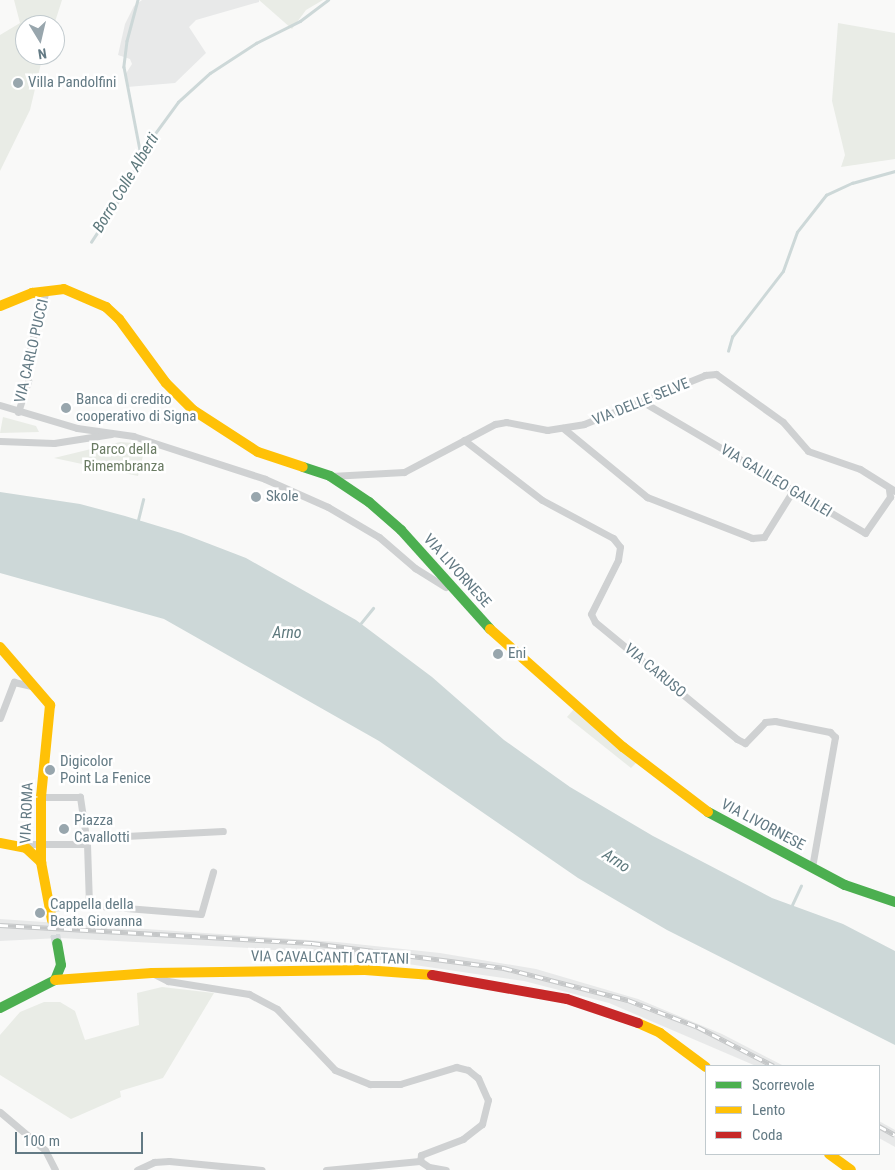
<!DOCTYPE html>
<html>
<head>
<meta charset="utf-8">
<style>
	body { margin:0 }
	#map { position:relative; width:895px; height:1170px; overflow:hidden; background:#f9f9f8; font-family:"Roboto Condensed",sans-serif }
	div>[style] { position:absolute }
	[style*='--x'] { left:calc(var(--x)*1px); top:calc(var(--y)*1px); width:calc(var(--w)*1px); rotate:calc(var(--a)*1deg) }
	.built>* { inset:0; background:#e8e9e9 }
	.green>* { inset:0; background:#e9ece6 }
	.water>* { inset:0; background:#cdd8d8 }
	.stream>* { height:2.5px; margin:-1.25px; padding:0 1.25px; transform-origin:1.25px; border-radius:1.25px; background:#cdd8d8 }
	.secondary-tunnel>* { height:10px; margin-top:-5px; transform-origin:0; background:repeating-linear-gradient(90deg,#d4d9db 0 10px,transparent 0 15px) }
	.street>* { height:7px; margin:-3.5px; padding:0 3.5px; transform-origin:3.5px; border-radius:3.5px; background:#cfd1d2 }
	.fast>* { height:10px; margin:-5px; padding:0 5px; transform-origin:5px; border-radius:5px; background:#4caf50 }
	.slow>* { height:10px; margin:-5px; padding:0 5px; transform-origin:5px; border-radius:5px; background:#ffc107 }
	.jam>* { height:10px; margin:-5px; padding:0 5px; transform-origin:5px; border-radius:5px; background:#c62828 }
	.rail>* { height:4.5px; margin-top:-2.25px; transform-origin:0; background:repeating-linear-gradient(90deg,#fff 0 8px,#c5c7c8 0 16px); box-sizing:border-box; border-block:1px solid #c5c7c8 }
	.dots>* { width:14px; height:14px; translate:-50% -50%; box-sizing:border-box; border:2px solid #fff; border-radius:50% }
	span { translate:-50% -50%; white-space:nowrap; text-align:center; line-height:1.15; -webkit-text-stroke:5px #fff; paint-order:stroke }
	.poi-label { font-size:15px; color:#637a84 }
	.left { translate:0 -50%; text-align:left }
	.street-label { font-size:15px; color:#637a84 }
	.park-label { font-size:15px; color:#6a7b63 }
	.water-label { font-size:16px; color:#5e797d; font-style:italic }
	.legend { position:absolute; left:705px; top:1065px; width:175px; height:90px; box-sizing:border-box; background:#fff; border:1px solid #c1cace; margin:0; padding:6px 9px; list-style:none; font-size:15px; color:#637a84 }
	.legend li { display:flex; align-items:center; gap:10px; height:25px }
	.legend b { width:25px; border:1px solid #c1cace }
	.north { position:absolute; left:15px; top:15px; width:50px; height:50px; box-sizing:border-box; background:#fff; border:1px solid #c1cace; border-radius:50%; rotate:171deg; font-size:14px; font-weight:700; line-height:20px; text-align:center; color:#637a84 }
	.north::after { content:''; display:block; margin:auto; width:18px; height:22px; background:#98a6ad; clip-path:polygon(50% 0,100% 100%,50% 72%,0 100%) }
	.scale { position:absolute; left:15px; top:1132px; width:128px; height:22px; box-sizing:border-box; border:2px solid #637a84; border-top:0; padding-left:6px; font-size:15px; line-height:18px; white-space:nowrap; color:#637a84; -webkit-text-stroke:4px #fff; paint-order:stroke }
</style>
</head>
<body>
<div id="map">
	<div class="built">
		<i style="clip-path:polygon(142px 0,259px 0,259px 2px,196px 20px,189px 27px,206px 53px,175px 83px,127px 87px,125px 75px,132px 64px,130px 59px,118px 55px,125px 24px,134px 6px)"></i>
		<i style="clip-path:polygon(0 919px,337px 942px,440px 953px,536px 969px,638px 999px,722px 1034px,784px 1066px,756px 1066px,609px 1003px,524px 981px,353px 956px,249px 948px,60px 938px,0 941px)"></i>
		<i style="clip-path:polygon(879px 1121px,895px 1130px,895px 1147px,879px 1138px)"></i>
	</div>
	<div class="green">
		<i style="clip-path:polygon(14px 0,62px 0,54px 25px,25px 25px,25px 55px,43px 55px,30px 110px,0 171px,0 35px,20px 23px)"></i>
		<i style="clip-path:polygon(259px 0,323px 0,306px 10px,292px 29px)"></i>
		<i style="clip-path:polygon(838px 23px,895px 33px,895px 159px,841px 167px,845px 155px,832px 101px)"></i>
		<i style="clip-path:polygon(3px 417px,36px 426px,39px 432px,0 433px)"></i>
		<i style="clip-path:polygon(120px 442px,146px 444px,138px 476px,54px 458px)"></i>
		<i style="clip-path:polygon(575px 708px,636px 763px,631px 768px,567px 717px)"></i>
		<i style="clip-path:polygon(162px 987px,214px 993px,163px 1078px,120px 1091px,121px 1097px,71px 1119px,0 1075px,0 1035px,20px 1012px,44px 1002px,60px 1002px,75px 1011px,85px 1040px,139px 1025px,137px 993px)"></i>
	</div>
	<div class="water">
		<i style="clip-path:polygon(0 492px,80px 504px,125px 516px,181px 533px,246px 558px,356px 620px,432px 677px,504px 740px,570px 787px,653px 836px,772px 898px,843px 924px,895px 951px,895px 1045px,667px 930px,578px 878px,379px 741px,164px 619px,0 573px)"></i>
	</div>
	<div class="stream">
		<i style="--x:138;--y:0;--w:42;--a:105"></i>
		<i style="--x:127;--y:41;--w:26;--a:97"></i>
		<i style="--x:124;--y:67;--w:90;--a:79.1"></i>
		<i style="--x:91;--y:242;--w:62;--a:-56.8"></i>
		<i style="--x:125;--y:190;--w:44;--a:-65.8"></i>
		<i style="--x:143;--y:150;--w:59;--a:-53.9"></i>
		<i style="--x:178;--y:102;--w:43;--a:-42.2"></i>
		<i style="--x:210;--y:73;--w:55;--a:-33.1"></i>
		<i style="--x:256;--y:43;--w:49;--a:-26.6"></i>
		<i style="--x:300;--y:21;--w:35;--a:-37"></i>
		<i style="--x:728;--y:351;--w:15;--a:-74"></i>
		<i style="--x:732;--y:337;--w:83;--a:-52.3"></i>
		<i style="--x:783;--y:271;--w:41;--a:-70.3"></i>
		<i style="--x:797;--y:232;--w:47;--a:-51.9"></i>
		<i style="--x:826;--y:195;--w:29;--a:-25"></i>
		<i style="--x:852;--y:183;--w:45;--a:-15.6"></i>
		<i style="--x:138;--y:520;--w:21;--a:-76"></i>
		<i style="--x:361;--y:623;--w:19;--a:-51"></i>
		<i style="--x:792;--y:905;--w:21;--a:-65"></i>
	</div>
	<div class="secondary-tunnel">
		<i style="--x:52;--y:920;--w:24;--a:78"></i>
	</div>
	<div class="street">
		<i style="--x:643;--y:402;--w:258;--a:30.5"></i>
		<i style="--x:865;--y:533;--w:44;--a:-55.2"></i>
		<i style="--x:890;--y:497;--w:7;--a:-98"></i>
		<i style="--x:0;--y:405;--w:80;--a:16.6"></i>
		<i style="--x:77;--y:428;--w:57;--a:8.1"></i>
		<i style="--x:133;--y:436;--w:139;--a:18"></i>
		<i style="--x:265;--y:479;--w:69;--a:24"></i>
		<i style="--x:328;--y:507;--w:59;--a:30.5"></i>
		<i style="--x:379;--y:537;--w:48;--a:40.7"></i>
		<i style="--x:415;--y:568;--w:36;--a:32"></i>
		<i style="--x:18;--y:412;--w:33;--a:-72"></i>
		<i style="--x:28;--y:381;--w:25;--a:-90"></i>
		<i style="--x:28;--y:356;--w:68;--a:-74.7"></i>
		<i style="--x:563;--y:428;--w:109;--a:39.4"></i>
		<i style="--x:647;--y:497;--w:113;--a:21.3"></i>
		<i style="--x:752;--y:538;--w:12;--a:-5"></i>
		<i style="--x:764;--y:537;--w:53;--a:-58.1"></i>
		<i style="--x:464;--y:440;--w:98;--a:37.6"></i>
		<i style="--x:542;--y:500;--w:81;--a:28.2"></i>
		<i style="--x:613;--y:538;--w:11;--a:52"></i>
		<i style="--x:620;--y:547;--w:13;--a:99"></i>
		<i style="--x:618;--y:560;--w:60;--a:116.6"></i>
		<i style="--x:591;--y:614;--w:9;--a:63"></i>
		<i style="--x:595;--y:622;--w:184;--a:39.5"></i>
		<i style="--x:737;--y:739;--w:9;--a:27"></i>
		<i style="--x:745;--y:743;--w:29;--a:-46"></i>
		<i style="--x:765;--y:722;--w:10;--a:-6"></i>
		<i style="--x:775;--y:721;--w:56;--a:11.3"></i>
		<i style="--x:830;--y:732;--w:7;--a:45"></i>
		<i style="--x:835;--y:737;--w:133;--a:100"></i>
		<i style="--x:0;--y:441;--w:54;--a:2.1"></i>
		<i style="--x:54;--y:443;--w:58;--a:-9"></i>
		<i style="--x:331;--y:476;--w:73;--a:-3.1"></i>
		<i style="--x:404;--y:472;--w:103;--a:-27.8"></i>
		<i style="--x:495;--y:424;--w:11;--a:-10"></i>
		<i style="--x:506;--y:422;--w:42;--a:11"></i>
		<i style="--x:547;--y:430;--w:37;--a:-9"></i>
		<i style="--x:584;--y:424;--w:131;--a:-22"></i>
		<i style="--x:705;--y:375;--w:11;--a:-5"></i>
		<i style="--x:716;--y:374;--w:82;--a:35.6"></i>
		<i style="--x:783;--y:422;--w:38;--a:49"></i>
		<i style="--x:808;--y:451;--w:55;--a:19.1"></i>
		<i style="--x:860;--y:469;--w:41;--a:32.2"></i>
		<i style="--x:0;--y:718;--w:39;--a:-69"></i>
		<i style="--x:14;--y:682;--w:18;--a:13"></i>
		<i style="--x:87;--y:838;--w:136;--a:-2.9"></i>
		<i style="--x:21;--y:844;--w:66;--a:0"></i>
		<i style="--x:87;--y:844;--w:48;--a:-98.5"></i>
		<i style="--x:80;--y:797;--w:39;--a:180"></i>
		<i style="--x:87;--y:844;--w:61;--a:88.1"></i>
		<i style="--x:49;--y:908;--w:40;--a:-4.3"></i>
		<i style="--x:89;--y:905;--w:112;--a:4.6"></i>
		<i style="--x:201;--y:914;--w:44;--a:-74.1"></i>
		<i style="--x:152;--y:973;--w:18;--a:27"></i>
		<i style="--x:168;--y:981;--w:82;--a:9.1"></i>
		<i style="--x:249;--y:994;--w:32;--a:28"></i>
		<i style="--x:277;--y:1009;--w:84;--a:46.4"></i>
		<i style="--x:335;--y:1070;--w:38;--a:22"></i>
		<i style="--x:370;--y:1084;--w:30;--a:0"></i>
		<i style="--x:400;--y:1084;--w:59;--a:-16.9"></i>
		<i style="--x:456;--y:1067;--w:12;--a:14"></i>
		<i style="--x:468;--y:1070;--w:13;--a:39"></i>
		<i style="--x:478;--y:1078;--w:24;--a:66"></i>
		<i style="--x:488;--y:1100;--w:25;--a:104"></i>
		<i style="--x:482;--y:1124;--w:24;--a:142"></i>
		<i style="--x:463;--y:1139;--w:45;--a:159.1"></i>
		<i style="--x:421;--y:1155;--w:6;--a:99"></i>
		<i style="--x:0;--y:1112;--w:59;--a:40.2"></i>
		<i style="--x:45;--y:1150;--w:22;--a:63"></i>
		<i style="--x:420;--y:1161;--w:11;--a:34"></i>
		<i style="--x:429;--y:1167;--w:17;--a:10"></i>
		<i style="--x:137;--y:1170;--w:19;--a:-25"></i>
		<i style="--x:154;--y:1162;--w:15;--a:-4"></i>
		<i style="--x:169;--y:1161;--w:93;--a:5.5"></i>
		<i style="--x:326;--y:1170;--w:94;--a:-5.5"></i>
	</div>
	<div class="fast">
		<i style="--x:303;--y:467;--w:28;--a:18"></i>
		<i style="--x:330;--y:476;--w:47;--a:33.7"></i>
		<i style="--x:369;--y:502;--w:43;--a:41.2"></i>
		<i style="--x:401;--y:530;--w:133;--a:48"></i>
		<i style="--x:708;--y:812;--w:155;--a:28.1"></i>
		<i style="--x:845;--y:885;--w:53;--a:18.8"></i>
		<i style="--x:0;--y:1008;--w:62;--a:-27"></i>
		<i style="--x:55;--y:980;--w:16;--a:-68"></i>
		<i style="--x:61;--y:965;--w:22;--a:-100"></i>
	</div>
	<div class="slow">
		<i style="--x:0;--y:306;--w:35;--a:-22"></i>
		<i style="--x:32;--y:293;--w:32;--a:-7"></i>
		<i style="--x:64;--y:289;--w:46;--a:23.2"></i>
		<i style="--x:106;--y:307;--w:18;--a:43"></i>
		<i style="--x:119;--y:319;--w:79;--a:53.7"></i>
		<i style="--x:166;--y:383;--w:38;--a:45"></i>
		<i style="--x:193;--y:410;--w:77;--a:32.9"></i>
		<i style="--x:258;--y:452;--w:47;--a:18.4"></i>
		<i style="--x:490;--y:629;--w:178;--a:41.6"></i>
		<i style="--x:623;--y:747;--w:107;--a:37.4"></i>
		<i style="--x:0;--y:647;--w:77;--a:49.2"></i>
		<i style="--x:50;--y:705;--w:92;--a:95.6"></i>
		<i style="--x:41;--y:797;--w:65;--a:90"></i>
		<i style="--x:41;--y:862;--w:59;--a:79.3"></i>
		<i style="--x:0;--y:843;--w:26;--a:11"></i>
		<i style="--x:26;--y:848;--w:21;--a:43"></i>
		<i style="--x:55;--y:980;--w:97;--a:-4.1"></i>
		<i style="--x:152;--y:973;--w:213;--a:-0.8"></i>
		<i style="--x:365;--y:970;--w:67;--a:4.3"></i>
		<i style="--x:638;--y:1023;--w:24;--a:24"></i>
		<i style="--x:660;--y:1033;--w:57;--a:36.5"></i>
		<i style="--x:829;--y:1154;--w:27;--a:36"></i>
	</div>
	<div class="jam">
		<i style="--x:432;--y:975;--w:137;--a:10.1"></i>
		<i style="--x:567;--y:999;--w:75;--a:18.7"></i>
	</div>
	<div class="rail">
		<i style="--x:0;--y:925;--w:313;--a:3.3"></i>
		<i style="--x:312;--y:943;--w:194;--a:7.4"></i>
		<i style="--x:504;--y:968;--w:128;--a:14.5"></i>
		<i style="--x:628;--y:1000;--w:75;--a:21.1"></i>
		<i style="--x:698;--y:1027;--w:85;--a:27.2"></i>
		<i style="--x:879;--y:1126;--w:18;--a:29"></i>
	</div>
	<div class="dots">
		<i style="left:18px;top:83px;background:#98a6ad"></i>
		<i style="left:66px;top:408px;background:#98a6ad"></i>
		<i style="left:256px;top:497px;background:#98a6ad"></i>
		<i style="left:498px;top:654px;background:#98a6ad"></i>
		<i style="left:50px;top:770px;background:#98a6ad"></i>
		<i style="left:64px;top:829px;background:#98a6ad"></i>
		<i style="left:40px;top:913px;background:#98a6ad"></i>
	</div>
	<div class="poi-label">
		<span class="left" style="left:28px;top:83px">Villa Pandolfini</span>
		<span class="left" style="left:76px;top:408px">Banca di credito<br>cooperativo di Signa</span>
		<span class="left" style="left:266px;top:497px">Skole</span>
		<span class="left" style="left:508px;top:654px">Eni</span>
		<span class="left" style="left:60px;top:770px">Digicolor<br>Point La Fenice</span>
		<span class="left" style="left:74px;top:829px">Piazza<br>Cavallotti</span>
		<span class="left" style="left:50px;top:913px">Cappella della<br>Beata Giovanna</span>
	</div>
	<div class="street-label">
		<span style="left:32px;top:351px;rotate:-77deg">VIA CARLO PUCCI</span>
		<span style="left:641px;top:402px;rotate:-22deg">VIA DELLE SELVE</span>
		<span style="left:776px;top:481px;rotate:31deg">VIA GALILEO GALILEI</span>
		<span style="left:457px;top:571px;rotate:48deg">VIA LIVORNESE</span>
		<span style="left:655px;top:671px;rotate:40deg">VIA CARUSO</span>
		<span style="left:27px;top:813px;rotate:-88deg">VIA ROMA</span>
		<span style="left:763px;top:825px;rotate:28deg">VIA LIVORNESE</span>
		<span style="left:330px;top:958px;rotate:1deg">VIA CAVALCANTI CATTANI</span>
	</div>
	<div class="park-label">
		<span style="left:124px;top:458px">Parco della<br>Rimembranza</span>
	</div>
	<div class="water-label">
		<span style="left:126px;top:183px;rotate:-59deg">Borro Colle Alberti</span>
		<span style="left:287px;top:633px">Arno</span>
		<span style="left:616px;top:861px;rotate:33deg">Arno</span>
	</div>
	<ul class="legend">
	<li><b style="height:6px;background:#4caf50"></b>Scorrevole</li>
	<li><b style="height:6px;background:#ffc107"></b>Lento</li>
	<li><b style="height:6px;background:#c62828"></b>Coda</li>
	</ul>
	<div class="north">N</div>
	<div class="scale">100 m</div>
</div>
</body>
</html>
